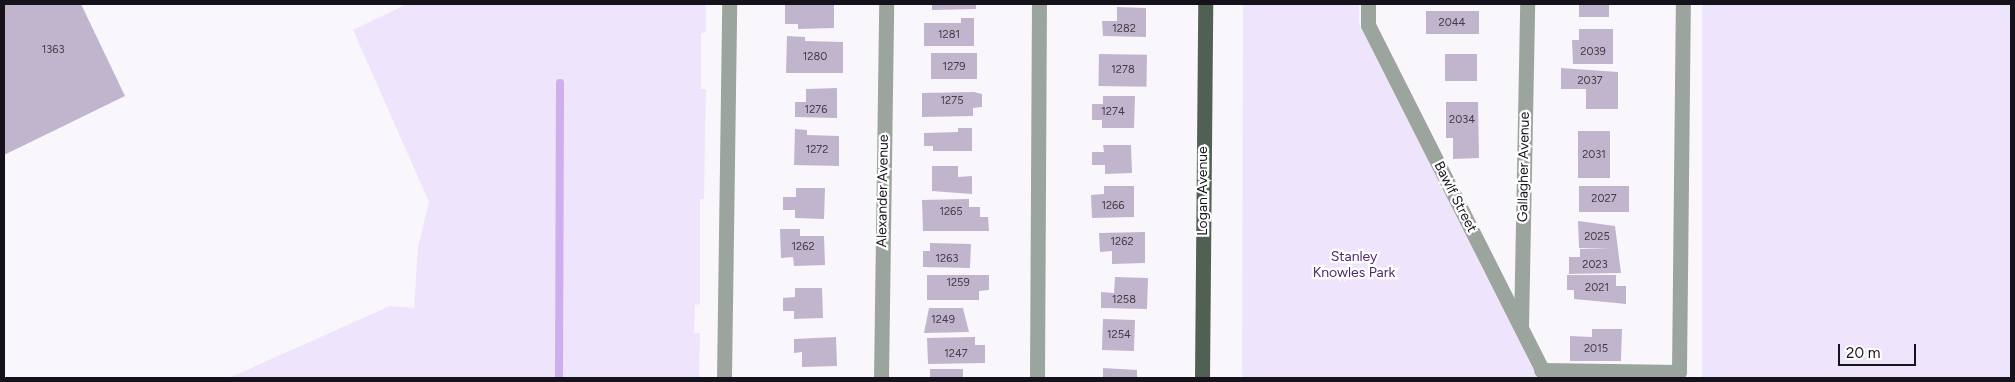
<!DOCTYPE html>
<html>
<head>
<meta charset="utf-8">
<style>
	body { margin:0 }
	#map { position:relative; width:2015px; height:382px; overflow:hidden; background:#faf7fc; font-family:Figtree,sans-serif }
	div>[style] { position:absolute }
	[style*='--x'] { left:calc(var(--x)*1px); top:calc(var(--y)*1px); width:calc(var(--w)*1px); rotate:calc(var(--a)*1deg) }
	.green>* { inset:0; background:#eee4fb; transform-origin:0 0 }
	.stream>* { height:8px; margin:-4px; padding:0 4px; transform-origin:4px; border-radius:4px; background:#ccafec }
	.building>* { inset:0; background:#c0b5cc; transform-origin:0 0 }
	.minor>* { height:15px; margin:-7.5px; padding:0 7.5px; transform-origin:7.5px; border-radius:7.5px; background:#9ca59d }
	.major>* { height:15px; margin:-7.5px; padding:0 7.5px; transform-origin:7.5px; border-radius:7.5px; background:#506153 }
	span { translate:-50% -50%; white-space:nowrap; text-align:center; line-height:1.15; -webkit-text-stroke:4.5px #fff; paint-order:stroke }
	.number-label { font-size:11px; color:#403b47 }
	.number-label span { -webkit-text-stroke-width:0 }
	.street-label { font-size:14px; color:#16121b }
	.park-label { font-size:14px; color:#4d276e }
	.frame { position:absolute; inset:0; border:5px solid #16121b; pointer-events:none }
	.scale { position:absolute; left:1838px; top:344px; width:78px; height:22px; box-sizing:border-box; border:2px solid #16121b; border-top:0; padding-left:6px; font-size:15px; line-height:18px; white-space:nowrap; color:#16121b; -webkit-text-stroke:4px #fff; paint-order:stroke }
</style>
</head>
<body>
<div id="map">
	<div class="green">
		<i style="clip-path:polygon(407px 4px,706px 4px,706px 32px,701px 33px,701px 89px,706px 89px,704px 199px,700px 199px,700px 304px,695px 305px,694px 333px,700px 333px,699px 378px,229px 378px,390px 306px,414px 308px,418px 247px,429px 202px,353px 30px)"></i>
		<i style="clip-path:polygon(1243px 4px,1359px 4px,1359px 24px,1538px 378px,1242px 378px)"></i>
		<i style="left:1702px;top:4px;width:309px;height:374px"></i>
	</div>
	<div class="stream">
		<i style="--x:559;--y:378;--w:295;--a:-89.8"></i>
	</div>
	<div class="building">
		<i style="clip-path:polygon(4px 4px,81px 4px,125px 96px,4px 155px)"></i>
		<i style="clip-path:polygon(785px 4px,834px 4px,834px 28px,798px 29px,798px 24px,785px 24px)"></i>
		<i style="clip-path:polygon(932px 4px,976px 4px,976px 9px,932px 10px)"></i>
		<i style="left:1579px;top:4px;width:30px;height:13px"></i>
		<i style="clip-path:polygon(1117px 7px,1146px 8px,1146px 37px,1103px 36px,1102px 21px,1117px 21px)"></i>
		<i style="left:1426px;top:11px;width:53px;height:23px"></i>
		<i style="clip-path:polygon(961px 18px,974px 18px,974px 46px,924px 46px,924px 23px,961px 23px)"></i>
		<i style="clip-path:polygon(1579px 29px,1613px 29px,1613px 64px,1573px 64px,1572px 40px,1579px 40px)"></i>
		<i style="clip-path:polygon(787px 36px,805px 37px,805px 41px,843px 42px,843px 73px,786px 73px)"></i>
		<i style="left:977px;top:53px;width:26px;height:46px;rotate:90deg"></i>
		<i style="left:1099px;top:54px;width:48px;height:32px;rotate:1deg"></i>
		<i style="left:1445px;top:54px;width:32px;height:27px"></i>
		<i style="clip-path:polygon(1561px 68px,1618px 72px,1618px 109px,1586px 109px,1586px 89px,1561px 89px)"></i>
		<i style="clip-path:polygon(837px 88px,837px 118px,795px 117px,795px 102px,806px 102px,806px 89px)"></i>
		<i style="clip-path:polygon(974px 92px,982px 94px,982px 107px,973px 108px,973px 116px,922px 117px,922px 93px)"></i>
		<i style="clip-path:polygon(1103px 96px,1135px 96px,1134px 128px,1102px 128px,1102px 120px,1092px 120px,1092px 104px,1103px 104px)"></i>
		<i style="clip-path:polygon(1446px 102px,1478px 102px,1479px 158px,1453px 159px,1453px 138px,1446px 138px)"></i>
		<i style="clip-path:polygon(958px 128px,972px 128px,972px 151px,933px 151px,933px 146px,924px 146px,924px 133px,958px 132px)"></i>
		<i style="clip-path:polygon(795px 129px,807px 130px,807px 135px,839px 136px,839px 166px,794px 165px)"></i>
		<i style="left:1578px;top:131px;width:32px;height:47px"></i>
		<i style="clip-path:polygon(1103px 145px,1131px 145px,1132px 173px,1105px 174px,1105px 165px,1092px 165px,1092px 152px,1104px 152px)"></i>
		<i style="clip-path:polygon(932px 166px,958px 166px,958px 177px,972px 176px,972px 194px,932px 191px)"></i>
		<i style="clip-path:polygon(1104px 186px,1134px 186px,1134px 217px,1092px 218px,1091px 195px,1104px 194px)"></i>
		<i style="left:1579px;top:186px;width:50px;height:26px"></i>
		<i style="clip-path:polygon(796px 188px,825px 188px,824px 219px,795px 218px,795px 210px,783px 210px,783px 197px,796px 197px)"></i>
		<i style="clip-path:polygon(969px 199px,969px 207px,980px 207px,980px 217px,988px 217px,989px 231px,923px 231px,922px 200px)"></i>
		<i style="clip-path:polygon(1578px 221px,1615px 226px,1621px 273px,1569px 274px,1569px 257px,1580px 257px,1580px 249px,1612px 249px,1579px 248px)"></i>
		<i style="clip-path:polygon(780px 229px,800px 229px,800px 236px,824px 236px,825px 265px,794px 266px,793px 257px,781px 258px)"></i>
		<i style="clip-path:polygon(1145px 232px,1145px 263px,1112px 264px,1112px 251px,1100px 252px,1099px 233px)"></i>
		<i style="clip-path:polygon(930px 243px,971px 244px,970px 268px,923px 267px,923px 251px,930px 251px)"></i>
		<i style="clip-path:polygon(927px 275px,989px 275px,989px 290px,979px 291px,979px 300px,927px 300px)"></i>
		<i style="clip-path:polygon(1567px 275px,1616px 275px,1616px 286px,1626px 286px,1626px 304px,1574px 299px,1574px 290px,1567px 290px)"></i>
		<i style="clip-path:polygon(1115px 277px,1148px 278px,1147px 309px,1101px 308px,1101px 292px,1114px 293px)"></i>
		<i style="clip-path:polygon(795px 288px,822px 288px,823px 318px,794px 319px,794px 311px,783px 311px,783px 298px,795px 297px)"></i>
		<i style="clip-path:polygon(929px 308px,963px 308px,969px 332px,924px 333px)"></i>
		<i style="left:1103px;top:319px;width:32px;height:31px;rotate:2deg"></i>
		<i style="clip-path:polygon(1592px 329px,1622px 329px,1621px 361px,1570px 361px,1570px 336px,1592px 337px)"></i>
		<i style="clip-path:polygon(836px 337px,837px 366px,802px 367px,802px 352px,794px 353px,794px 339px)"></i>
		<i style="clip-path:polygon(975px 337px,975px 345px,985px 345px,985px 363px,928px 364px,927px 338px)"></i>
		<i style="clip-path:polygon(1103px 368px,1137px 370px,1137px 378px,1103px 378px)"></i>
		<i style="left:930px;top:369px;width:33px;height:9px"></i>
	</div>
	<div class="minor">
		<i style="--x:1368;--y:4;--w:21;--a:90"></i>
		<i style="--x:1368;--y:25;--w:395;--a:63.2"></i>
		<i style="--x:1521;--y:327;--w:323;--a:-88.9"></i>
		<i style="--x:1541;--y:370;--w:138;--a:0.8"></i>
		<i style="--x:1679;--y:372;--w:368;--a:-89.4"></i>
		<i style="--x:724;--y:378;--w:374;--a:-89.2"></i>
		<i style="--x:881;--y:378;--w:374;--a:-89.2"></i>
		<i style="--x:1037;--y:378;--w:374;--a:-89.7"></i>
	</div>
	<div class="major">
		<i style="--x:1202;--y:378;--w:374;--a:-89.5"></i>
	</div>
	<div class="number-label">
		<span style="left:1452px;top:23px">2044</span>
		<span style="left:1124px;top:29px">1282</span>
		<span style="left:949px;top:35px">1281</span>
		<span style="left:53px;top:50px">1363</span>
		<span style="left:1593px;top:52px">2039</span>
		<span style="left:815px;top:57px">1280</span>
		<span style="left:954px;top:67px">1279</span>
		<span style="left:1123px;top:70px">1278</span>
		<span style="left:1590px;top:81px">2037</span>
		<span style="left:952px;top:101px">1275</span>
		<span style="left:816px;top:110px">1276</span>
		<span style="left:1113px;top:112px">1274</span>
		<span style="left:1462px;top:120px">2034</span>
		<span style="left:817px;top:150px">1272</span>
		<span style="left:1594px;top:155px">2031</span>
		<span style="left:1604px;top:199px">2027</span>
		<span style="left:1113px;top:206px">1266</span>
		<span style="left:951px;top:212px">1265</span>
		<span style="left:1597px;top:237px">2025</span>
		<span style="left:1122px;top:242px">1262</span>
		<span style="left:803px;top:247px">1262</span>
		<span style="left:947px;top:259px">1263</span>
		<span style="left:1595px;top:265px">2023</span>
		<span style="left:958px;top:283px">1259</span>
		<span style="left:1597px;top:288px">2021</span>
		<span style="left:1124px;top:300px">1258</span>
		<span style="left:943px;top:320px">1249</span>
		<span style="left:1119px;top:335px">1254</span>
		<span style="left:1596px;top:349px">2015</span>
		<span style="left:956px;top:354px">1247</span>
	</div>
	<div class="street-label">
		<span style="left:1524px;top:167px;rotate:-89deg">Gallagher Avenue</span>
		<span style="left:883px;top:191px;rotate:-89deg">Alexander Avenue</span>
		<span style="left:1203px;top:191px;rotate:-90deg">Logan Avenue</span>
		<span style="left:1455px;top:197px;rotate:63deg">Bawlf Street</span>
	</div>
	<div class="park-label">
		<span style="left:1354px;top:265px">Stanley<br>Knowles Park</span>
	</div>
	<div class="frame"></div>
	<div class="scale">20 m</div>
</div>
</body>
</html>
